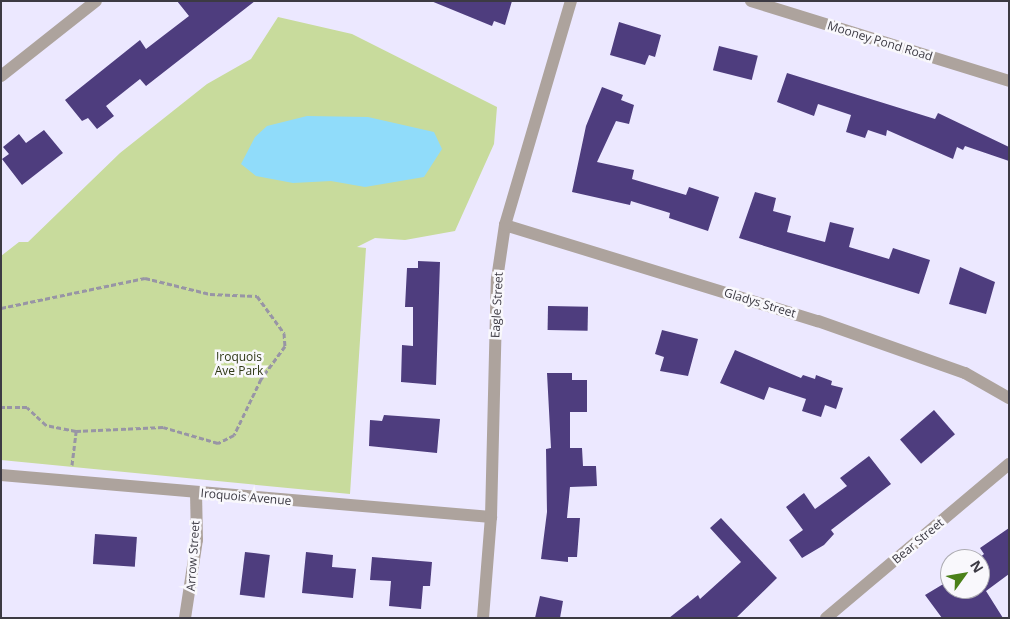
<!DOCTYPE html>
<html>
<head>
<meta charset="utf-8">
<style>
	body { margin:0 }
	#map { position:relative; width:1010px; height:619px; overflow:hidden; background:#ece8ff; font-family:"Open Sans",sans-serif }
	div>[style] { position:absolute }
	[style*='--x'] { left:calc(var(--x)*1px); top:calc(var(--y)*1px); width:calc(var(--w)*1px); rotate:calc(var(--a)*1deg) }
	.green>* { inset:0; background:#c8db9c }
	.water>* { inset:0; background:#90dcfa }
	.building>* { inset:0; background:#4e3d7e; transform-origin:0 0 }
	.path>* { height:3px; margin-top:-1.5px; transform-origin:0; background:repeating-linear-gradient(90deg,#9895a5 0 5px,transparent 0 7.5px) }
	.minor>* { height:12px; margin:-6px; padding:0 6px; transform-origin:6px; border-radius:6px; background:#ada39d }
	span { translate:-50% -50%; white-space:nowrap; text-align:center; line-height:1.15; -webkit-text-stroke:5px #f9f8fc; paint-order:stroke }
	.street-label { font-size:12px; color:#3c3a43 }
	.park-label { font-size:12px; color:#2f3816 }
	.frame { position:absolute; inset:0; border:2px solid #3c3a43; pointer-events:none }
	.north { position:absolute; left:940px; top:549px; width:50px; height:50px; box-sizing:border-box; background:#f9f8fc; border:1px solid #adacb2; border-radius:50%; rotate:58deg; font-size:14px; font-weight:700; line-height:20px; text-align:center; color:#3c3a43 }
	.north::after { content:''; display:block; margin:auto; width:18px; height:22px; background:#4b8119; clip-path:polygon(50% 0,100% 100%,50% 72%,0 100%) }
</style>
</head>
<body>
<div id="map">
	<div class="green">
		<i style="clip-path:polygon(278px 17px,352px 34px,497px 107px,494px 144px,455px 231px,405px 240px,375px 238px,357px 247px,366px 248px,350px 494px,1px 460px,1px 256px,19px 242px,28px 242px,120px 153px,207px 84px,251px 59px)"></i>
	</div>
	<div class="water">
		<i style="clip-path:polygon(307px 116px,368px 117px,434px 132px,442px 149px,424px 177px,365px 187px,331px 181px,293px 183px,256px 176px,241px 164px,255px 137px,267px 126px)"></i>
	</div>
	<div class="building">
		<i style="clip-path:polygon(177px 1px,255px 1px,146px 86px,140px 79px,106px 106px,114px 116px,97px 129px,88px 118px,82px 121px,65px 100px,140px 40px,146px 49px,189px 16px)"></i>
		<i style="clip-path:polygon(431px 1px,512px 1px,505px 25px,494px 21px,492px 26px)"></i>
		<i style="clip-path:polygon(619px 22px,661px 35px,655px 57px,649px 55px,645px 65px,610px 55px)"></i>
		<i style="left:719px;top:46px;width:40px;height:25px;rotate:14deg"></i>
		<i style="clip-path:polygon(787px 73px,935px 119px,938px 113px,1009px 147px,1009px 161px,965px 146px,963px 150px,957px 147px,953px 159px,887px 130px,886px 136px,868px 130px,865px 138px,846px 132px,851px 115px,818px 104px,814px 116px,777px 102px)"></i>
		<i style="clip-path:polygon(602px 87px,623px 95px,621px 100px,634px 105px,629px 124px,616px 121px,597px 162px,634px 170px,632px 179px,686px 195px,689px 187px,719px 197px,708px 231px,669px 218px,670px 213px,631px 201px,630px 205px,572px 192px,586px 126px)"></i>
		<i style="clip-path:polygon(44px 130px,63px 153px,22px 185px,2px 159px,9px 154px,3px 147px,19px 134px,26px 143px)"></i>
		<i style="clip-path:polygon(755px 192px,776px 198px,773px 211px,791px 216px,787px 232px,825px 242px,830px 222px,854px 228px,849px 247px,889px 259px,893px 248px,930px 260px,919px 294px,739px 238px)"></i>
		<i style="clip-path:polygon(418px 261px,440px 262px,436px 385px,401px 382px,402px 345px,413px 346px,413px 307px,405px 307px,407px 268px,418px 268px)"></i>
		<i style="clip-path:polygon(960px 267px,995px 282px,986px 314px,949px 304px)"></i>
		<i style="left:548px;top:306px;width:40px;height:24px;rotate:1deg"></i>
		<i style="clip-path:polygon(662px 330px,698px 339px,688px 376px,660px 371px,664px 357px,655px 354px)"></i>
		<i style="clip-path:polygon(735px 350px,801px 378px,803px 375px,815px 379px,816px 375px,832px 381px,831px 385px,843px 388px,836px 409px,825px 405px,821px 417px,802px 411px,806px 399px,769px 387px,764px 400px,720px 383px)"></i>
		<i style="clip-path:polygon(547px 373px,572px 373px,572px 380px,587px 380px,587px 412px,570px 412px,570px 448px,582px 448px,583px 466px,596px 466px,597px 486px,570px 487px,567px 518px,580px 518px,577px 557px,568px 557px,568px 562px,541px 559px,547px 512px,546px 449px,551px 448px)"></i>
		<i style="left:934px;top:410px;width:32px;height:45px;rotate:49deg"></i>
		<i style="clip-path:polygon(384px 415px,440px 419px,437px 453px,369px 446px,370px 420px,382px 421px)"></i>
		<i style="clip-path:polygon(869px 456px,891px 484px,831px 530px,834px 534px,824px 545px,802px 558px,789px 540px,803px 530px,786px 507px,804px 493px,815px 509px,847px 486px,840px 478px)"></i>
		<i style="clip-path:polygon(721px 518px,777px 578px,736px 618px,669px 618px,698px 595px,700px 599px,741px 562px,710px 528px)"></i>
		<i style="clip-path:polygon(1009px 528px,1009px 574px,986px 591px,1003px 618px,942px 618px,925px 595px,950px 580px,950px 589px,980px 589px,978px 559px,984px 554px,980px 548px)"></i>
		<i style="left:95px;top:534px;width:42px;height:30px;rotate:4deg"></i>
		<i style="left:245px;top:552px;width:25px;height:43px;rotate:7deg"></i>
		<i style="clip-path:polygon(306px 552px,333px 555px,332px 567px,356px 569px,353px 598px,302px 593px)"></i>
		<i style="clip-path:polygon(372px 557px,432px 562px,430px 586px,423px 586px,421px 609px,389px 606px,391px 581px,370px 580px)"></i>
		<i style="clip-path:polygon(540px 596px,563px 601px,560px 618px,535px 618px)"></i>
	</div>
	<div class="path">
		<i style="--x:1;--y:308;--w:147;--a:-11.8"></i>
		<i style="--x:145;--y:278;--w:67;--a:13.8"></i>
		<i style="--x:210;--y:294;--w:47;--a:2.4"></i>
		<i style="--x:257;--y:296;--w:46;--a:53.9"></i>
		<i style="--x:284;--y:333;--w:13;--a:86"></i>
		<i style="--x:285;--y:346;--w:41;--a:126"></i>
		<i style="--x:261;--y:379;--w:62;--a:115.7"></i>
		<i style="--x:234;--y:435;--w:18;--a:153"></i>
		<i style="--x:218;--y:443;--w:57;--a:-163.8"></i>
		<i style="--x:163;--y:427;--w:87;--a:177.4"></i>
		<i style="--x:76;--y:431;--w:31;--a:-169"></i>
		<i style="--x:46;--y:425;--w:26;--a:-137"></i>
		<i style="--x:27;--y:407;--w:26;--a:180"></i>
		<i style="--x:72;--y:465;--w:34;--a:-83"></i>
	</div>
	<div class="minor">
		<i style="--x:751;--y:1;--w:270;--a:17.2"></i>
		<i style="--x:1;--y:76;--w:121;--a:-38.3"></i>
		<i style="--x:505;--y:225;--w:327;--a:17.1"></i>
		<i style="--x:818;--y:321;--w:156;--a:19.5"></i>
		<i style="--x:965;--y:373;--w:51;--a:29.6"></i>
		<i style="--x:1;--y:475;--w:492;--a:4.9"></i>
		<i style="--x:185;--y:618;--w:79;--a:-81.3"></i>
		<i style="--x:197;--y:540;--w:47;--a:-91.2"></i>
		<i style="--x:483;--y:618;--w:101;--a:-85.5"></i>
		<i style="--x:491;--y:517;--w:238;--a:-88.6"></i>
		<i style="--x:497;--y:279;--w:55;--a:-81.6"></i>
		<i style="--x:505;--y:225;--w:234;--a:-73.6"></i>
		<i style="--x:826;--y:618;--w:239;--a:-40.1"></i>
	</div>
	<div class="street-label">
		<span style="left:880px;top:41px;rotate:17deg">Mooney Pond Road</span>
		<span style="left:760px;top:303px;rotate:17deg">Gladys Street</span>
		<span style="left:497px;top:305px;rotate:-87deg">Eagle Street</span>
		<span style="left:246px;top:497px;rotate:5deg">Iroquois Avenue</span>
		<span style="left:918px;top:541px;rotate:-40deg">Bear Street</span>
		<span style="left:193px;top:556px;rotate:-86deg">Arrow Street</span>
	</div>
	<div class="park-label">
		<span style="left:239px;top:364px">Iroquois<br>Ave Park</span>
	</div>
	<div class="frame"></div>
	<div class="north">N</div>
</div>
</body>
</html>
